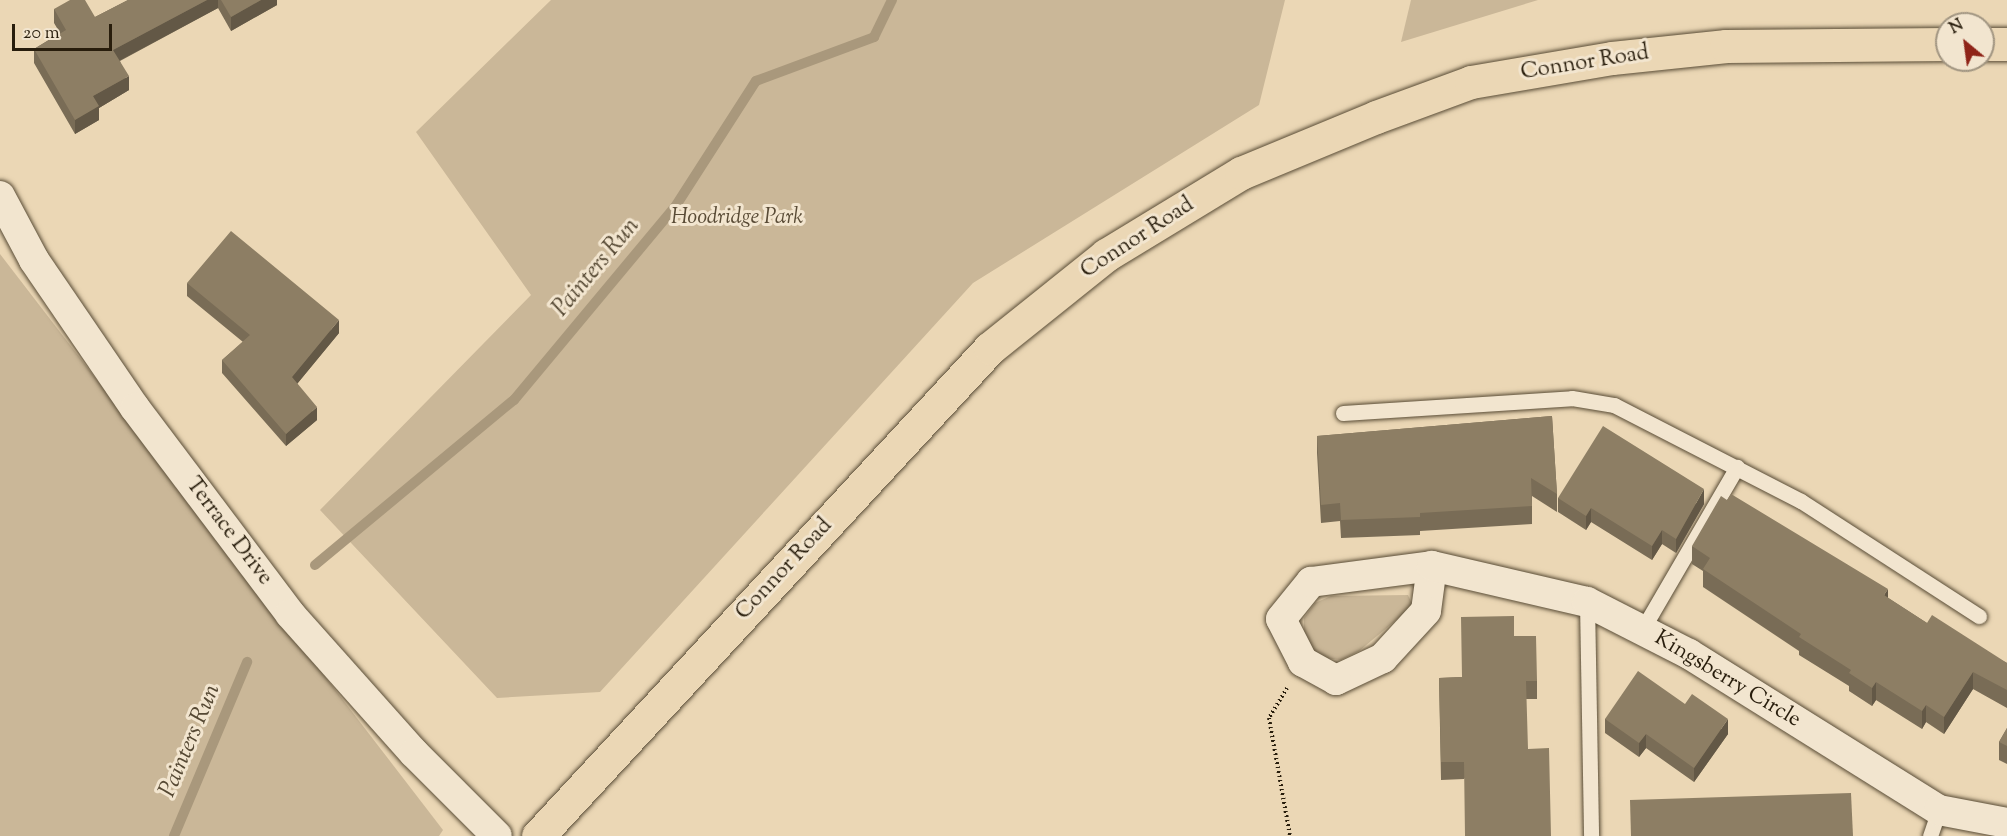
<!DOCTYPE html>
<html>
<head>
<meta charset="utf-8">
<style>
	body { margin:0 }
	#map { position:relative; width:2007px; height:836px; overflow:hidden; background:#ebd7b5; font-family:"Sorts Mill Goudy",serif }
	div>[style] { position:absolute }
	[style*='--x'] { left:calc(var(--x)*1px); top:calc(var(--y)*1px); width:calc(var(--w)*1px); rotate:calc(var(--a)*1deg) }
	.green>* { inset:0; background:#cab798 }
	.stream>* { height:10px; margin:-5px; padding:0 5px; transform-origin:5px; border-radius:5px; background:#a9987c }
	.path>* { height:4px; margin-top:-2px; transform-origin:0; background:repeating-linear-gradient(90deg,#281d0c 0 1.5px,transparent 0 4.5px) }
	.roads { filter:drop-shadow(0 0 2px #594c36) drop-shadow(0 0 2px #594c36) }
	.lane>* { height:15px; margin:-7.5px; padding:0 7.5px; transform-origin:7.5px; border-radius:7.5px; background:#f2e5cf }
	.street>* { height:30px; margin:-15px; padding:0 15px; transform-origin:15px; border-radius:15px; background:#f2e5cf }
	.primary>* { height:33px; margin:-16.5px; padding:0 16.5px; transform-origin:16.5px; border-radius:16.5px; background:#ebd7b5 }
	.wall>* { inset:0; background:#796c56 }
	.shaded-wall>* { inset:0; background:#635846 }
	.building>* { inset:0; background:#8d7e64 }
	span { translate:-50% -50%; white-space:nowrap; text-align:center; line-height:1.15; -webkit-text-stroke:6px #f2e5cf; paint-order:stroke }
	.street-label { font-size:22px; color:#281d0c }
	.park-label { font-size:22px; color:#594b36; font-style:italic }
	.water-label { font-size:24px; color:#554833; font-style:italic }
	.north { position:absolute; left:1935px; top:12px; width:60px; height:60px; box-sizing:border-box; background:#f2e5cf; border:2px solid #a19581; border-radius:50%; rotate:331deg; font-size:16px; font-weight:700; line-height:24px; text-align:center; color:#281d0c }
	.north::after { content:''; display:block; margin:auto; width:21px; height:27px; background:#8f2418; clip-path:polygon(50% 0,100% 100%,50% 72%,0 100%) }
	.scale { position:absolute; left:12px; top:24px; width:100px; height:27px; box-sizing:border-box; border:3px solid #281d0c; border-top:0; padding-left:8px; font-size:18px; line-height:21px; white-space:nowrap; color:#281d0c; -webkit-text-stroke:4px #f2e5cf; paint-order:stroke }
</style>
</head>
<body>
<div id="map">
	<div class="green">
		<i style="clip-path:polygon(551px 0,1285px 0,1259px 105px,973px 283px,600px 692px,497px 698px,320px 510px,531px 295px,416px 132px)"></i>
		<i style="clip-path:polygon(1411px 0,1538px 0,1401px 42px)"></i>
		<i style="clip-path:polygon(0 254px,443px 830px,439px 836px,0 836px)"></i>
		<i style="clip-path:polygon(1408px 595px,1413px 606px,1359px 651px,1341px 660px,1324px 658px,1311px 650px,1304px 637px,1304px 618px,1315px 603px,1331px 596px)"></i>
	</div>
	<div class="stream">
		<i style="--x:315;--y:565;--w:259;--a:-39.7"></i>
		<i style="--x:514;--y:400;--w:251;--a:-50.2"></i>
		<i style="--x:675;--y:207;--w:150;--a:-57.3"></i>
		<i style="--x:756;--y:81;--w:126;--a:-20.4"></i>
		<i style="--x:874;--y:37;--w:41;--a:-64.1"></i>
		<i style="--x:174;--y:836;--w:189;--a:-67.2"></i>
	</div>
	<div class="path">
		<i style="--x:1287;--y:688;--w:35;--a:121"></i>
		<i style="--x:1269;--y:718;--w:120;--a:79.9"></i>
	</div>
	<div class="roads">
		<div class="lane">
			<i style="--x:1343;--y:413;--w:229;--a:-3.7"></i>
			<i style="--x:1572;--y:398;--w:43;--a:9.5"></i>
			<i style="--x:1614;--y:405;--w:210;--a:27.2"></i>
			<i style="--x:1801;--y:501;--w:212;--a:32.9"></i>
			<i style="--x:1587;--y:602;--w:234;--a:89"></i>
			<i style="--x:1642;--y:630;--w:189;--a:-59.8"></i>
			<i style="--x:1930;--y:836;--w:28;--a:-71"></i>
		</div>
		<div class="street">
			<i style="--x:0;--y:196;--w:72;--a:62"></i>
			<i style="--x:34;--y:260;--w:179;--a:55.7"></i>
			<i style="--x:135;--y:408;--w:258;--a:53"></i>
			<i style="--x:290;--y:614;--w:186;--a:48.3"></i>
			<i style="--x:414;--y:753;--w:117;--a:45"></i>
			<i style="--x:1432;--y:566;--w:45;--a:97.6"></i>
			<i style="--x:1426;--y:611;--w:64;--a:132.5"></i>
			<i style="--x:1383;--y:658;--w:52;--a:154.9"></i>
			<i style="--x:1336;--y:680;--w:38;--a:-151"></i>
			<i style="--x:1303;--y:662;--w:48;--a:-117.1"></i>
			<i style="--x:1281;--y:619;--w:48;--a:-51"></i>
			<i style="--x:1311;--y:582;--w:122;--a:-7.5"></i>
			<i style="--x:1432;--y:566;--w:159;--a:13.1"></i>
			<i style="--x:1587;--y:602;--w:114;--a:27"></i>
			<i style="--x:1689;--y:654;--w:295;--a:32"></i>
			<i style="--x:1939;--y:810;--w:69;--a:10.8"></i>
		</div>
		<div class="primary">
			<i style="--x:1983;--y:44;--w:24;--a:0"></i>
			<i style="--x:538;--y:836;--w:665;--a:-47.19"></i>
			<i style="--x:990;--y:348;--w:149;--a:-38.7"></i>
			<i style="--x:1106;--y:255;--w:158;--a:-31.3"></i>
			<i style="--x:1241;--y:173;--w:146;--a:-22.5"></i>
			<i style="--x:1376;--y:117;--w:101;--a:-20.2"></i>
			<i style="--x:1471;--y:82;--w:143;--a:-9.7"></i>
			<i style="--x:1612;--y:58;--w:115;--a:-6"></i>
			<i style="--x:1726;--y:46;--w:221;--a:-0.5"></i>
		</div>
	</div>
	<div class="wall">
		<i style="clip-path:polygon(128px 0,277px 0,277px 5px,231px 31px,218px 8px,120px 61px,129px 90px,99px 108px,99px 120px,75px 134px,34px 63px,34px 49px,60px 33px,54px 23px,54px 9px,95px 17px)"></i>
		<i style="clip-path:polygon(187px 283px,339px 333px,297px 384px,317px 420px,286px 446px,222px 373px,222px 360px,243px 342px,187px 296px)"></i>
		<i style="clip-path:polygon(1552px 416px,1557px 494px,1557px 512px,1532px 496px,1532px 524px,1420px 531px,1420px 535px,1341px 538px,1340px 521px,1321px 523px,1317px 453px,1317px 436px)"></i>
		<i style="clip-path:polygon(1558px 498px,1704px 504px,1676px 553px,1662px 544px,1652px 560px,1591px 522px,1586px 530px,1558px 512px)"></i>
		<i style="clip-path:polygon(1692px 546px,1888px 598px,1927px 623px,2007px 663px,2007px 708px,1973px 689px,1944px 734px,1926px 722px,1922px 729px,1876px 700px,1872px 706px,1849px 691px,1849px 686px,1799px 655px,1799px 651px,1703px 587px,1703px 571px,1692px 564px)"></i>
		<i style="clip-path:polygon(1514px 636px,1537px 681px,1537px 699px,1526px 699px,1464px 779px,1441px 780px,1439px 678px,1462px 677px)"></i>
		<i style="clip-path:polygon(1685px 704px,1728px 734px,1694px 782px,1646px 748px,1639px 757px,1605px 733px,1605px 719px)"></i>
		<i style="clip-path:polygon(2007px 728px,2007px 764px,1999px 760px,1999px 742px)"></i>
	</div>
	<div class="shaded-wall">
		<i style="clip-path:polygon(207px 0,218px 0,218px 8px,113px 64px,113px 50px)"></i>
		<i style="clip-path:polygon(261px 0,277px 0,277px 5px,231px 31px,231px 17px)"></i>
		<i style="clip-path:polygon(129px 76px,129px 90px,99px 108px,99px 120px,75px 134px,75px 120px,93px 96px)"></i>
		<i style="clip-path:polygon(339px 320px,339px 333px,292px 390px,292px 377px)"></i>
		<i style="clip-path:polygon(317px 407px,317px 420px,286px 446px,286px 434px)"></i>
		<i style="clip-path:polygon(1704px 489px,1704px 504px,1676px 553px,1676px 539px)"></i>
		<i style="clip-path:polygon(1591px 508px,1591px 522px,1586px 530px,1586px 516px)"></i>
		<i style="clip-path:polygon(1662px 530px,1662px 544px,1652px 560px,1652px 546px)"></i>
		<i style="clip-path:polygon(1888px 589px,1888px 607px,1884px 595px)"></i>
		<i style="clip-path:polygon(1973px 672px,1973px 689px,1944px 734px,1944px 717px)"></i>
		<i style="clip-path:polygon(1876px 682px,1876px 700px,1872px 706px,1872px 688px)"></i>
		<i style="clip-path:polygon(1926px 705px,1926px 722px,1922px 729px,1922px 711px)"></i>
		<i style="clip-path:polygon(1728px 719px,1728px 734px,1694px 782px,1694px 768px)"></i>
		<i style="clip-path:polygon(1646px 734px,1646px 748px,1639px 757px,1639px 743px)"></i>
	</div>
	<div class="building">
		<i style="clip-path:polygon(70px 0,85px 0,95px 17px,128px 0,207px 0,113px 50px,129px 76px,93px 96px,99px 106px,75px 120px,34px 49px,66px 30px,54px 9px)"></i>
		<i style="clip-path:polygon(221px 0,261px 0,231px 17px)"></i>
		<i style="clip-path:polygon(231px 231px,339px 320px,292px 377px,317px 407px,286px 434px,222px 360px,250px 335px,187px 283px)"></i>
		<i style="clip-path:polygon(1552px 416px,1557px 494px,1531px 478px,1532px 506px,1420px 513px,1420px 517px,1341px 520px,1340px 503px,1321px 505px,1317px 436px)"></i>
		<i style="clip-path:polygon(1603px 426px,1704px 489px,1676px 539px,1662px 530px,1652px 546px,1591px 508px,1586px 516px,1558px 498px)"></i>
		<i style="clip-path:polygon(1731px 494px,1888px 589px,1884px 595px,1927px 623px,1932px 615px,2007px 663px,2007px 690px,1973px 672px,1944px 717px,1926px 705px,1922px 711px,1876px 682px,1872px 688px,1849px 673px,1851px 670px,1799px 637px,1801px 634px,1703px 569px,1710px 558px,1692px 546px,1721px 496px,1727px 500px)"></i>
		<i style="clip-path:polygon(1514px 616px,1514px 636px,1536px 636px,1537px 681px,1526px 681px,1528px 749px,1549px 748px,1551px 836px,1465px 836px,1464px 762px,1441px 762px,1439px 678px,1462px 677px,1461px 617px)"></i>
		<i style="clip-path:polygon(1638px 671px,1685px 704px,1692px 694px,1728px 719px,1694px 768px,1646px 734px,1639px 743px,1605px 719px)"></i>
		<i style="clip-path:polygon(2007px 728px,2007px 746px,1999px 742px)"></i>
		<i style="clip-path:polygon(1851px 793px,1853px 836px,1631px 836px,1630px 800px)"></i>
	</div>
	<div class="street-label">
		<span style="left:1585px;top:64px;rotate:-9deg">Connor Road</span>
		<span style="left:1138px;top:239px;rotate:-33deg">Connor Road</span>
		<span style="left:228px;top:532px;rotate:53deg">Terrace Drive</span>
		<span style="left:785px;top:570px;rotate:-47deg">Connor Road</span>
		<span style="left:1727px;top:680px;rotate:31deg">Kingsberry Circle</span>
	</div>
	<div class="park-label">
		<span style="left:737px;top:219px">Hoodridge Park</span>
	</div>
	<div class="water-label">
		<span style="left:597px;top:268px;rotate:-50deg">Painters Run</span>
		<span style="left:191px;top:741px;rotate:-67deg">Painters Run</span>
	</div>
	<div class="north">N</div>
	<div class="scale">20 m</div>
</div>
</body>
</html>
